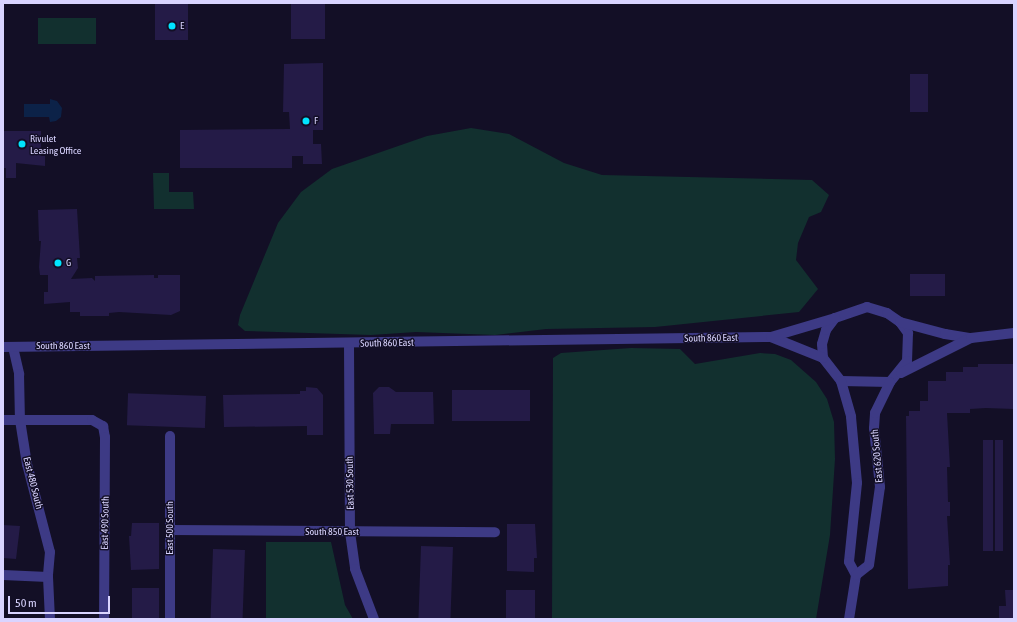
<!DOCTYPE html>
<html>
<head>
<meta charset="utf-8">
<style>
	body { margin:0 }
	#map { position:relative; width:1017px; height:622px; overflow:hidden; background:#130f26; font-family:"Asap Condensed",sans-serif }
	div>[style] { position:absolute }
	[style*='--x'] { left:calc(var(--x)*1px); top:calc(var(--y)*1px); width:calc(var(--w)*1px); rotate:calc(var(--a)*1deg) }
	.green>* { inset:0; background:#12302f; transform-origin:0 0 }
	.water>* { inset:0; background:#0c2248 }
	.building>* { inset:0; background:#241b47; transform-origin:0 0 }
	.minor>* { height:10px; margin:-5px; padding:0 5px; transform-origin:5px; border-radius:5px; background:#3d3a85 }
	.tertiary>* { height:10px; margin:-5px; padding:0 5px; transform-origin:5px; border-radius:5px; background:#3d3a85 }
	.dots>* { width:11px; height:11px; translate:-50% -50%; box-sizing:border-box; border:2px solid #130f26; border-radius:50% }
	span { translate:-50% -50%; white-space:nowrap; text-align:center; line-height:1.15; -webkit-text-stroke:3px #130f26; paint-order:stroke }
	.poi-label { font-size:10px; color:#d9d4ff }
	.left { translate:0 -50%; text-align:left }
	.street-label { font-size:10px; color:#d9d4ff }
	.frame { position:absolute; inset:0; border:4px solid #d9d4ff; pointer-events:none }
	.scale { position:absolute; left:8px; top:596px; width:102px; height:18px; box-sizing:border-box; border:2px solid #d9d4ff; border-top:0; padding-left:5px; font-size:12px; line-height:14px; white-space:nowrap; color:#d9d4ff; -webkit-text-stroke:3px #130f26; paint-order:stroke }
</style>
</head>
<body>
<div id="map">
	<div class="green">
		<i style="left:38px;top:18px;width:58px;height:26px"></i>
		<i style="clip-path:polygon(471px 128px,509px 134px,564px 163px,602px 175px,812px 180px,829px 195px,821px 212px,809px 217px,798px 243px,796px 260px,818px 289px,799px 312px,655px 327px,546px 329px,495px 335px,416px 332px,371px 335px,245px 331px,238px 325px,240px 315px,278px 223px,301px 192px,332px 169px,427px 136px)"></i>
		<i style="clip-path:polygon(153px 173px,169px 173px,169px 192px,193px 192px,194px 209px,154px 209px)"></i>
		<i style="clip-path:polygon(631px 348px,680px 349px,695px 364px,760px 353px,775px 354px,791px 360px,816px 382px,827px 399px,834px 422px,835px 459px,830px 535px,816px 619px,552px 619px,553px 358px,561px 353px)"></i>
		<i style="clip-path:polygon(266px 542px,331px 542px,345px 605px,353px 619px,266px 619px)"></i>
	</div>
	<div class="water">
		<i style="clip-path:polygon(50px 99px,57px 101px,62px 108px,61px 117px,56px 121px,50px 122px,49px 117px,24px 117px,24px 104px,50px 104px)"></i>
	</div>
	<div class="building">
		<i style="left:155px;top:3px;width:33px;height:37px"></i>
		<i style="left:291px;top:3px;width:34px;height:36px"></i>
		<i style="clip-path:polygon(323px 63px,323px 130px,313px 130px,313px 144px,321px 144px,322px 164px,303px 164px,303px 156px,292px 156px,292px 168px,180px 168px,180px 130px,290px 129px,289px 112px,283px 112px,284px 64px)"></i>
		<i style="left:910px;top:74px;width:18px;height:38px"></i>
		<i style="clip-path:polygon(3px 131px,41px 131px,41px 156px,45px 156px,45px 166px,16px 163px,16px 178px,6px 178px,6px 168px,3px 168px)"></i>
		<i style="clip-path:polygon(77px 209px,80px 258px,77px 258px,78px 268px,71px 279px,92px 278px,95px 281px,95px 276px,154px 275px,154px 278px,158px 278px,158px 275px,180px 275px,180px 311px,171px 315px,119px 312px,109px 313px,109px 316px,80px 316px,80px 312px,70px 312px,70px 302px,44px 304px,44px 292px,48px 292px,48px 275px,40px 275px,39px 267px,41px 241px,39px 241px,38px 210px)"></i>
		<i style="left:910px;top:274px;width:35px;height:22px"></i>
		<i style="clip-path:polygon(978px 364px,1014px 364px,1014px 409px,986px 408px,970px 409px,970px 413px,947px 413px,950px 467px,947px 467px,948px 502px,950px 502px,950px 516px,947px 516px,950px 565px,948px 565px,948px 586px,908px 589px,906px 416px,909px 416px,909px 411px,920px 411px,920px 401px,928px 401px,928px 381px,946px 381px,946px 372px,963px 372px,963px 367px,978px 367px)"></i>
		<i style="clip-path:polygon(306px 387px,317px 388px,323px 395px,323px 435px,307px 435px,307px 426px,224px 427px,223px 395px,300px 394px,300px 391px,306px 391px)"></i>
		<i style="clip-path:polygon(379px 387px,389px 387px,396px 392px,433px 392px,434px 424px,391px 424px,390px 434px,374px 434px,373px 393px)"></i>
		<i style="left:530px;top:390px;width:31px;height:78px;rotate:90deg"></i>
		<i style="left:206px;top:396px;width:32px;height:78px;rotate:92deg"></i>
		<i style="left:983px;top:440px;width:10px;height:111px"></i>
		<i style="left:995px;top:440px;width:8px;height:111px"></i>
		<i style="clip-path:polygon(132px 523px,159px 523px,159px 569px,131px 570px,129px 536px,131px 536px)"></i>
		<i style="clip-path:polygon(507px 524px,535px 524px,537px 558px,534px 558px,534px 572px,507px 571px)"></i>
		<i style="clip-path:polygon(3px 525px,20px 526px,16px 559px,3px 558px)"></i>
		<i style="left:421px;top:546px;width:32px;height:73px;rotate:2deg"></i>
		<i style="left:213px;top:549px;width:32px;height:70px;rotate:2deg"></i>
		<i style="left:132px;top:588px;width:27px;height:31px"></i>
		<i style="left:506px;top:590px;width:29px;height:29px"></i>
		<i style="clip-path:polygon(1005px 590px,1014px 590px,1014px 619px,999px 619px,999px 606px,1006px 606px)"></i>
	</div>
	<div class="minor">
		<i style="--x:349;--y:344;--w:188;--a:89.7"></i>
		<i style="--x:350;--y:532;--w:37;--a:82"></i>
		<i style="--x:355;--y:569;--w:53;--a:69.2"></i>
		<i style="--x:13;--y:347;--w:28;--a:77"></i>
		<i style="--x:19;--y:374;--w:46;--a:88.8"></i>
		<i style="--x:20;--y:420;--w:45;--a:81"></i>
		<i style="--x:27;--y:464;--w:91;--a:75.4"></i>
		<i style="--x:50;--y:552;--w:25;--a:95"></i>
		<i style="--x:48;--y:577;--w:42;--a:87.3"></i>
		<i style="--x:3;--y:420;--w:89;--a:0"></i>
		<i style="--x:92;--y:420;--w:13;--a:29"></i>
		<i style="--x:103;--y:426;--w:11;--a:80"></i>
		<i style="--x:105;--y:437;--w:182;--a:90.3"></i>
		<i style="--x:170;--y:530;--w:325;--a:0.4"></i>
		<i style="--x:3;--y:575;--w:45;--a:2.5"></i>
		<i style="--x:170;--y:619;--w:183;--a:-90"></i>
	</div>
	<div class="tertiary">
		<i style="--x:867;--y:307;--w:21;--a:17"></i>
		<i style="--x:887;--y:313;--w:16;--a:35"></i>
		<i style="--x:900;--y:322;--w:14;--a:54"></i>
		<i style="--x:908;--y:333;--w:28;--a:92"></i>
		<i style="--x:907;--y:361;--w:27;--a:129"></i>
		<i style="--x:890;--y:382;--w:49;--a:-178.8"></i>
		<i style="--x:841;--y:381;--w:29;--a:-128"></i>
		<i style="--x:823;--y:358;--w:14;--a:-94"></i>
		<i style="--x:822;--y:344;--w:15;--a:-74"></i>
		<i style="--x:826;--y:330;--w:15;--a:-53"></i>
		<i style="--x:835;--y:318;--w:34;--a:-19"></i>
		<i style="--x:900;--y:322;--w:47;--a:14.9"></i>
		<i style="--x:945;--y:334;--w:26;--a:9"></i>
		<i style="--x:771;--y:337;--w:56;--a:22"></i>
		<i style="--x:3;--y:347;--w:768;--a:-0.75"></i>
		<i style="--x:771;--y:337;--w:67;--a:-16.5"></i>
		<i style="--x:901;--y:373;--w:78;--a:-26.6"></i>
		<i style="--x:971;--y:338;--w:43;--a:-6.6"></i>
		<i style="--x:841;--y:381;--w:37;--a:74"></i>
		<i style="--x:851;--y:417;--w:66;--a:84.8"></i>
		<i style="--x:857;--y:483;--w:79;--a:95.8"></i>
		<i style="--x:849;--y:562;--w:15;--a:62"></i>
		<i style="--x:856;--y:575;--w:45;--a:99"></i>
		<i style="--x:856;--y:575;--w:16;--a:-38"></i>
		<i style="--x:869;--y:565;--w:79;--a:-82"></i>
		<i style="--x:880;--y:487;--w:59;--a:-95.8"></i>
		<i style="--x:874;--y:428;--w:15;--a:-86"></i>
		<i style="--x:875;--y:413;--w:34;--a:-64"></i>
	</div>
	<div class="dots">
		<i style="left:172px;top:26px;background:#00e5ff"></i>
		<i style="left:306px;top:121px;background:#00e5ff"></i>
		<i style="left:22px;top:144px;background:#00e5ff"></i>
		<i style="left:58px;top:263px;background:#00e5ff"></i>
	</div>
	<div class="poi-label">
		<span class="left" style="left:180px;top:26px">E</span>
		<span class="left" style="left:314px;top:121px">F</span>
		<span class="left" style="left:30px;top:144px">Rivulet<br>Leasing Office</span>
		<span class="left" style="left:66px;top:263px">G</span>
	</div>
	<div class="street-label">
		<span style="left:711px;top:338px;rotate:-1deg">South 860 East</span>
		<span style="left:387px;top:343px;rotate:-1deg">South 860 East</span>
		<span style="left:63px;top:346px">South 860 East</span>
		<span style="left:877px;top:456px;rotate:-95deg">East 620 South</span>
		<span style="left:33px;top:483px;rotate:76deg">East 480 South</span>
		<span style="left:350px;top:483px;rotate:-91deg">East 530 South</span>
		<span style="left:105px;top:523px;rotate:-89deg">East 490 South</span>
		<span style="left:170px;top:528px;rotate:-90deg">East 500 South</span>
		<span style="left:332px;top:532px">South 850 East</span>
	</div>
	<div class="frame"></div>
	<div class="scale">50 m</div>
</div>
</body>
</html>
